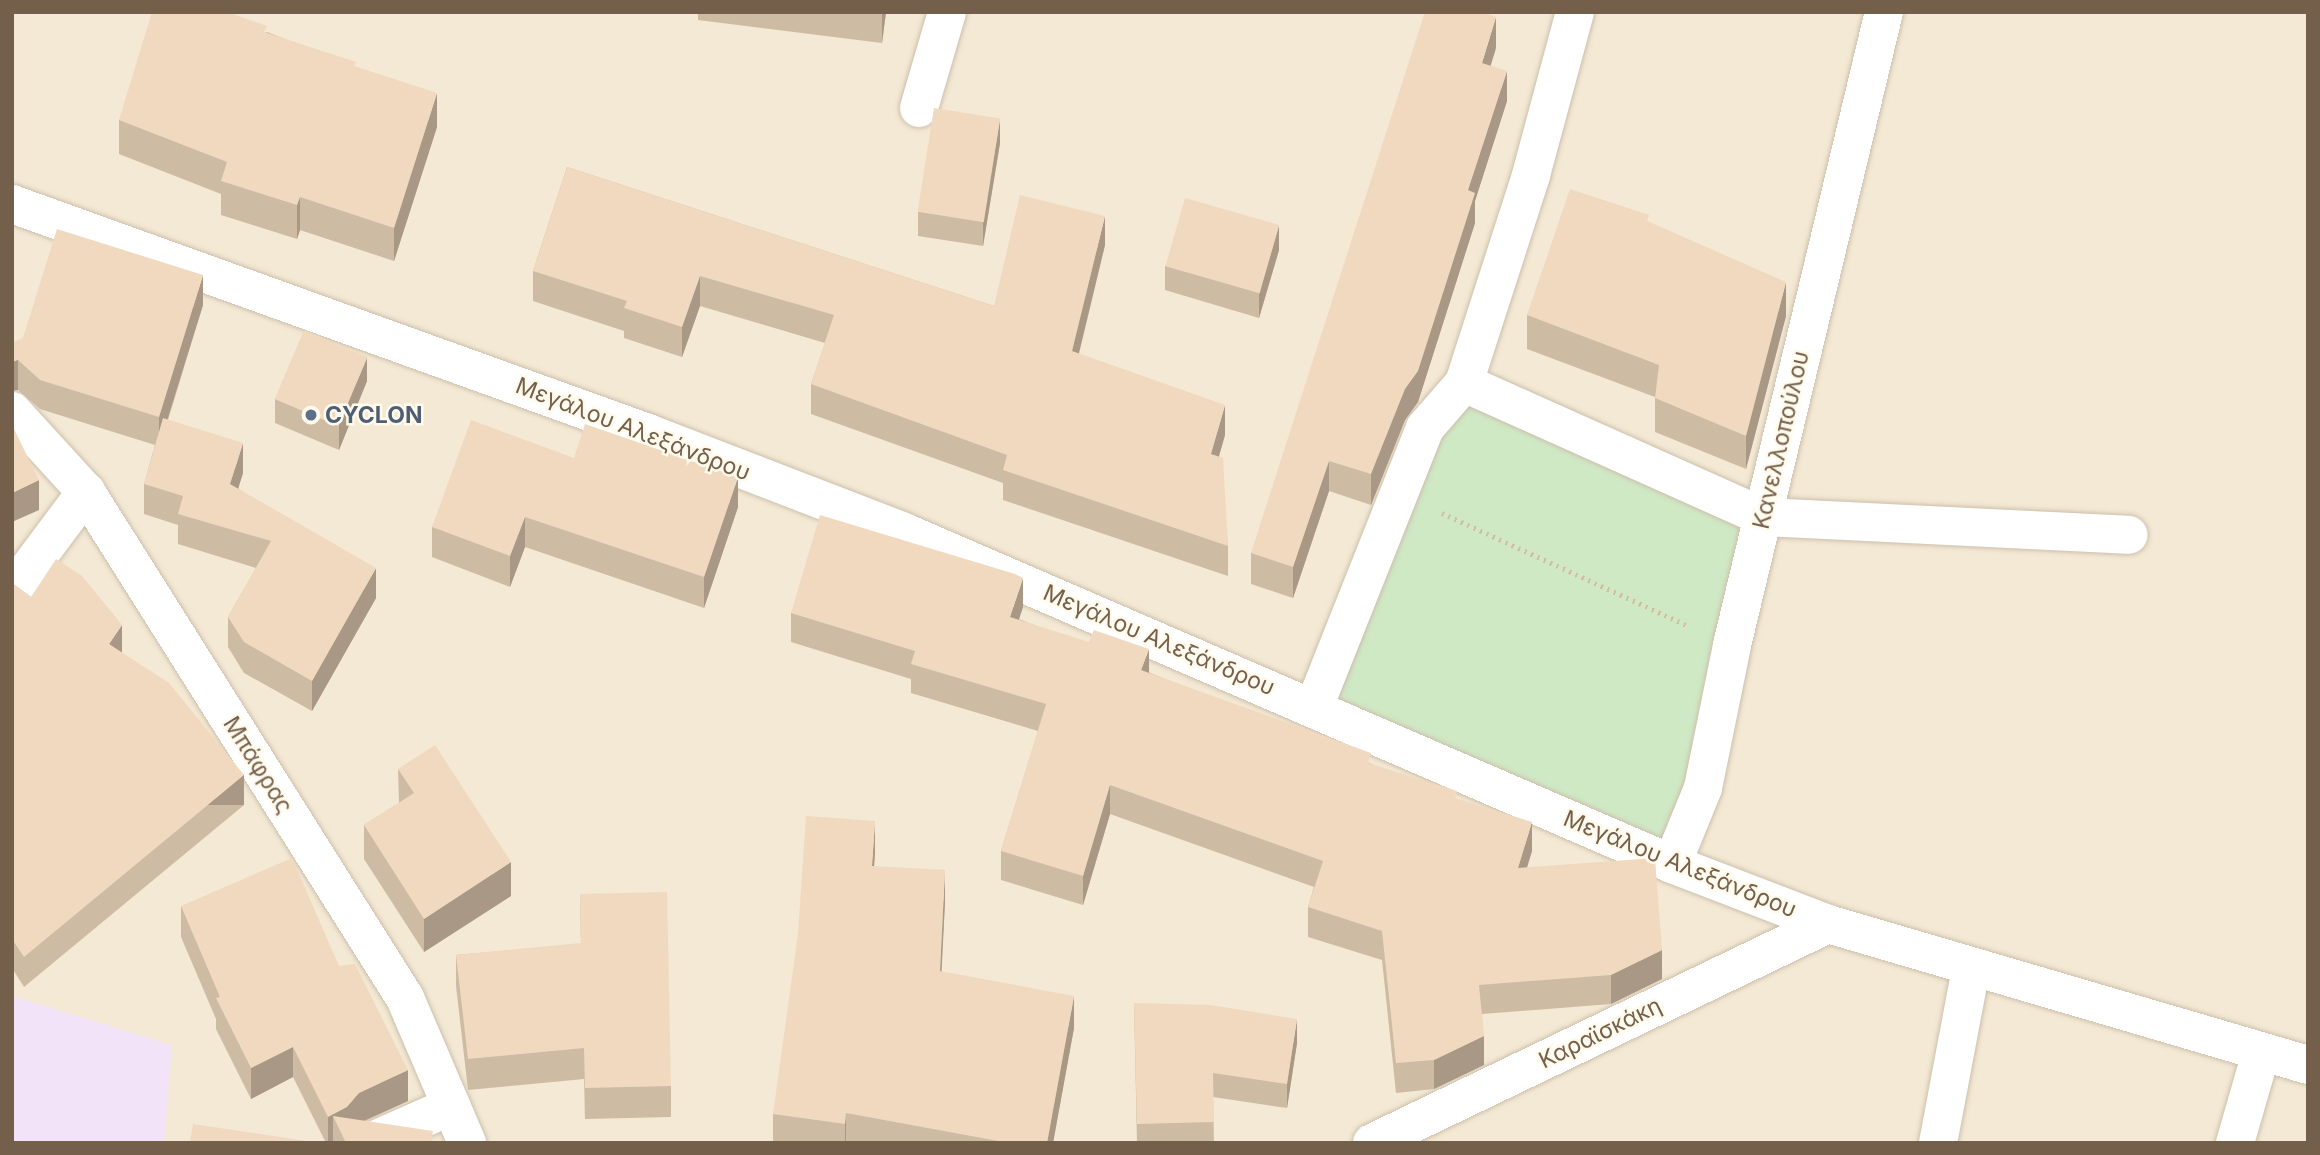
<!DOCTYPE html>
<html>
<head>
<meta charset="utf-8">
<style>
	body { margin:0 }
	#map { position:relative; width:2320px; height:1155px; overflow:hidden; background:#fcf6e6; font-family:Inter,sans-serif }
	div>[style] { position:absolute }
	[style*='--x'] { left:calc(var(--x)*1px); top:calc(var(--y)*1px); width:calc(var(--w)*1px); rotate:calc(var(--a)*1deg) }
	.residential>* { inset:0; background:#f3e9d4; transform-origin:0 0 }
	.education>* { inset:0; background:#f3e3f8 }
	.green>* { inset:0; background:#cfe9c5 }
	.path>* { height:4.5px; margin-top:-2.25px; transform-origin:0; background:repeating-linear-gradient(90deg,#d5bca1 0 2px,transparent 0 7px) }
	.roads { filter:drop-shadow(0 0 2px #cdbfac) drop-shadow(0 0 2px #cdbfac) }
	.street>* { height:38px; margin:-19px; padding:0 19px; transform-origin:19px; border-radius:19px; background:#fff }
	.secondary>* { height:38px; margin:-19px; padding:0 19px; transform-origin:19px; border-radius:19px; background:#fff }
	.wall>* { inset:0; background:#cebba3 }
	.shaded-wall>* { inset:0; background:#a89885; transform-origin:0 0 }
	.building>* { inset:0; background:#f0d9be; transform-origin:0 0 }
	.dots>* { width:19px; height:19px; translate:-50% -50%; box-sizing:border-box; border:4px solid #fffaec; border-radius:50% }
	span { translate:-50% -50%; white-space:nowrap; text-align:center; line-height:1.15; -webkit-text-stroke:5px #fffaec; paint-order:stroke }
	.service-label { font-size:23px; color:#4e5e75; font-weight:700 }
	.left { translate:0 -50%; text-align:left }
	.street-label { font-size:23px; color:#745f4b }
	.frame { position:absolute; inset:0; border:14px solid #745f4b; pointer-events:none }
</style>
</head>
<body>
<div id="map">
	<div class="residential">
		<i style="left:12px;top:12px;width:2296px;height:1131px"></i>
	</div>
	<div class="education">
		<i style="clip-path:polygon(12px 996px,172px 1045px,164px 1143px,12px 1143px)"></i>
	</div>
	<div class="green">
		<i style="clip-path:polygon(1464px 383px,1763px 517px,1672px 864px,1314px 707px)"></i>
	</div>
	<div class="path">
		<i style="--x:1442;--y:513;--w:272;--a:24.6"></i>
	</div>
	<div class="roads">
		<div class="street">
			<i style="--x:919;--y:108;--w:100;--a:-73.7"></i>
			<i style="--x:1464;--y:383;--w:328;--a:24.1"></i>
			<i style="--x:1763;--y:517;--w:366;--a:2.8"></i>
			<i style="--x:12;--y:591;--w:124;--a:-53.2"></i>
			<i style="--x:1314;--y:707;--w:300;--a:-68.3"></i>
			<i style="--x:1425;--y:428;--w:60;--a:-49.1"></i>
			<i style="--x:1464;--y:383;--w:219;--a:-72.1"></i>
			<i style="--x:1531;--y:175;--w:169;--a:-74.9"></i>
			<i style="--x:1672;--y:864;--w:82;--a:-67.8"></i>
			<i style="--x:1703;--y:788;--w:146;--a:-78.5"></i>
			<i style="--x:1732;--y:645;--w:651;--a:-76.5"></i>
			<i style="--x:368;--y:1143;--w:91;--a:-24"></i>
			<i style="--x:1372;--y:1143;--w:506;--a:-25.65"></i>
			<i style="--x:1938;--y:1143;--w:178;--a:-79.3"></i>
			<i style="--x:2235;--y:1143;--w:94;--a:-73.9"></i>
		</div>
		<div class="secondary">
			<i style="--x:12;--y:204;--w:676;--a:19.8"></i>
			<i style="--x:648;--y:433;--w:274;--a:21.1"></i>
			<i style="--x:904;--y:532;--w:837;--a:23.38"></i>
			<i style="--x:1672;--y:864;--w:167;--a:21"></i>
			<i style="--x:1828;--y:924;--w:500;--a:16.37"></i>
			<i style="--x:12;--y:411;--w:110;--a:47.6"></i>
			<i style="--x:86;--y:492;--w:598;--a:57.77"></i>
			<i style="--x:405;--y:998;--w:158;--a:66.8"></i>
		</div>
	</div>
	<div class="wall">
		<i style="clip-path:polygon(698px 12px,886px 12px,882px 43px,698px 20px)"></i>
		<i style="clip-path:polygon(267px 32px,356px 67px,437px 127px,394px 261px,300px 230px,297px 239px,221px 215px,221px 194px,119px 154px,119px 120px)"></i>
		<i style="clip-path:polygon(1496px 48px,1490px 66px,1507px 101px,1475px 201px,1475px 223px,1418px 402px,1405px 420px,1371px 505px,1329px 491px,1293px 598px,1251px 584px,1251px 553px)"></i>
		<i style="clip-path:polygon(1000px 143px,983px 246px,918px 236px,918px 212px)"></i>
		<i style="clip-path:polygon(567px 167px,994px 306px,1105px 245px,1079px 354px,1225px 435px,1219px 456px,1228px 546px,1228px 576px,1003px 500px,1003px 483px,811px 414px,811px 384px,825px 343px,700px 306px,682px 357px,624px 338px,624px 331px,533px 301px,533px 271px)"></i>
		<i style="clip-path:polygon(1649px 222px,1786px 316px,1746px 469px,1655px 432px,1655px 397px,1527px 349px,1527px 315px)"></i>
		<i style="clip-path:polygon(1279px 250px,1259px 318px,1165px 290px,1165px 266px)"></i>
		<i style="clip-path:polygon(203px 305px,168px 420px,243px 473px,238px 488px,376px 598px,312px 711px,244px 673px,228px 647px,228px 617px,256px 568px,178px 544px,178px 525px,144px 514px,144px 484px,155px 445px,40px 409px,18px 390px,12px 392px,12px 343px)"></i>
		<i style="clip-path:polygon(367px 381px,339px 450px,275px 423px,275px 399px)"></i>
		<i style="clip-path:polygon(574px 458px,738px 507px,704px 608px,525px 547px,510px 587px,432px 557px,432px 527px)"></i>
		<i style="clip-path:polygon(12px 583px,31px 597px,122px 653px,244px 805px,24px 987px,12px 968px)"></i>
		<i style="clip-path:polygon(1023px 607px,1019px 619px,1457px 799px,1532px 851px,1527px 867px,1662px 979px,1611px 1004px,1482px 1014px,1484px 1065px,1434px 1089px,1396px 1093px,1382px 960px,1308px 937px,1308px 907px,1314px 887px,1110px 814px,1083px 905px,1001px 880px,1001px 851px,1038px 731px,911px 693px,911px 679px,791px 642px,791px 613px)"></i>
		<i style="clip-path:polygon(398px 769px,511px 896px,424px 952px,364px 859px,364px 825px,399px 803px)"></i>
		<i style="clip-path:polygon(875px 852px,874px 866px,945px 902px,941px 972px,1074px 1028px,1053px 1143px,773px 1143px,773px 1114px)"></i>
		<i style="clip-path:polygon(580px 894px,671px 1086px,671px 1117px,585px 1119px,584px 1079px,468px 1090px,456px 986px,456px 955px,581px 944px)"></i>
		<i style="clip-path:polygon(181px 906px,339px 966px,408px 1101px,365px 1121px,433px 1143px,326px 1143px,293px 1077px,251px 1099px,216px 1029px,216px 1019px,181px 937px)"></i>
		<i style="clip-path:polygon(1134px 1003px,1297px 1043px,1287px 1108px,1213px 1097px,1214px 1143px,1137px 1143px)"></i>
	</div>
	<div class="shaded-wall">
		<i style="clip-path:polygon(882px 12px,886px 12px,882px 43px)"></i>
		<i style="clip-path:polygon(1496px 17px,1496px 48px,1482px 94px,1482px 63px)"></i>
		<i style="clip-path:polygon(1507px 71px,1507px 101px,1475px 201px,1475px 223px,1418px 402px,1405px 420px,1371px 505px,1371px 474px,1468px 190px)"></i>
		<i style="clip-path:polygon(437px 93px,437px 127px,394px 261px,394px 228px)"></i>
		<i style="clip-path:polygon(1000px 119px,1000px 143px,983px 246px,983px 222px)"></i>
		<i style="clip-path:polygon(300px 197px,300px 230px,297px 239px,297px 205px)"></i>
		<i style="clip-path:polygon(1105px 216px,1105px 245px,1072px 381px,1072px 351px)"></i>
		<i style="clip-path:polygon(1279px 225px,1279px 250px,1259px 318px,1259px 294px)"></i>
		<i style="clip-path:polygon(203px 275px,203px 305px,159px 446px,159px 417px)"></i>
		<i style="clip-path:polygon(700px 276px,700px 306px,682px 357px,682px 327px)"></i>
		<i style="clip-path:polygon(1786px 282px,1786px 316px,1746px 469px,1746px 436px)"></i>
		<i style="clip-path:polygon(367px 357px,367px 381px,339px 450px,339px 425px)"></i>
		<i style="left:18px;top:360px;width:30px;height:6px;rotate:90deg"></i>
		<i style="clip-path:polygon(1225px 405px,1225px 435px,1211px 484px,1211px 454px)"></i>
		<i style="clip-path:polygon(243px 443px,243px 473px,230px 515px,230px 484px)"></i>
		<i style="clip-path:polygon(1329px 461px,1329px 491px,1293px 598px,1293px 567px)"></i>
		<i style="clip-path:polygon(738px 477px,738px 507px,704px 608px,704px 577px)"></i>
		<i style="clip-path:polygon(39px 480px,39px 510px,12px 522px,12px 493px)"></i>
		<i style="clip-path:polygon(525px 517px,525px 547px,510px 587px,510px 556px)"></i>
		<i style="clip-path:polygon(376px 568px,376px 598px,312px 711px,312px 681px)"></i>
		<i style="clip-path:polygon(1023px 578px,1023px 607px,1010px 646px,1010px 617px)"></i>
		<i style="clip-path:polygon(122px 625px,122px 655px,109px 644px)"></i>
		<i style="clip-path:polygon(1149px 649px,1149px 679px,1141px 670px)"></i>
		<i style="left:244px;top:775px;width:30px;height:286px;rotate:90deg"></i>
		<i style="clip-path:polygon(1110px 785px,1110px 814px,1083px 905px,1083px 876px)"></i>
		<i style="clip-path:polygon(875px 821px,875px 852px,872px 898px,872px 866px)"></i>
		<i style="clip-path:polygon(1532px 822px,1532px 851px,1518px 897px,1518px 868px)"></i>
		<i style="clip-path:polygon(511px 862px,511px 896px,424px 952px,424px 919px)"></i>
		<i style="clip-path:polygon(945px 870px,945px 902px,940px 1003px,940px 971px)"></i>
		<i style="clip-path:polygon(1662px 950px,1662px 979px,1611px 1004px,1611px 975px)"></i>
		<i style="clip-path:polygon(1074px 996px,1074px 1028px,1053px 1143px,1047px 1143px)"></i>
		<i style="clip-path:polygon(1297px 1019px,1297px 1043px,1287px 1108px,1287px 1084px)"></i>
		<i style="clip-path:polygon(1484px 1036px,1484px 1065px,1434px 1089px,1434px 1060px)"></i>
		<i style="clip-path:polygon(293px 1047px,293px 1077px,251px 1099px,251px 1068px)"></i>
		<i style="clip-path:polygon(408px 1070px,408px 1101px,359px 1123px,333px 1116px,333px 1143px,328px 1143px,328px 1117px,359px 1093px)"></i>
		<i style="clip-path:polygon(846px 1113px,846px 1143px,845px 1143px,845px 1124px)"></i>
	</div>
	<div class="building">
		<i style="clip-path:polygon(152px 12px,227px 12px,267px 26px,264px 32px,356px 62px,354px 66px,437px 93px,394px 228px,300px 197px,297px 205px,221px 181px,227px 162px,119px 120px)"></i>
		<i style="clip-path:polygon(1425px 12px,1482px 12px,1496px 17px,1482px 63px,1507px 71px,1468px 190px,1475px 193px,1418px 371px,1405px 389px,1371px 474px,1329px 461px,1293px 567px,1251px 553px)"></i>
		<i style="left:934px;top:108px;width:67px;height:105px;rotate:9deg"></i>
		<i style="clip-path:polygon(567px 167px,994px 306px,1020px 195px,1105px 216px,1072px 351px,1225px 405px,1211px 454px,1223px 458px,1228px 546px,1003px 470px,1007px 455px,811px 384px,834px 315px,700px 276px,682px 327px,624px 308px,627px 301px,533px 271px)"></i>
		<i style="clip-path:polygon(1570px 189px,1649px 215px,1647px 221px,1786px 282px,1746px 436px,1655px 398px,1659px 365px,1527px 315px)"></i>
		<i style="left:1185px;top:198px;width:98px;height:71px;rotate:16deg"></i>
		<i style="clip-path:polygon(57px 229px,203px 275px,159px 417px,40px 380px,18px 360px,12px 362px,12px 343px,23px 338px)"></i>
		<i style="left:304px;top:330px;width:69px;height:75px;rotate:23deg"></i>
		<i style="clip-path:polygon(163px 418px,243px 443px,230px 484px,376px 568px,312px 681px,244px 642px,228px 617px,271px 541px,178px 514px,183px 496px,144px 484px)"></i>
		<i style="clip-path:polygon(471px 420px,574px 458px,585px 424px,738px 477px,704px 577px,525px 517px,510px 556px,432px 527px)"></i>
		<i style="clip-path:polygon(12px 425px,39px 480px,12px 493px)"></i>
		<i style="clip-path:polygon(820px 515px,1015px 574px,1023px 578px,1010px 617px,1089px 642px,1094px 630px,1149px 649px,1141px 670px,1371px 753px,1368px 763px,1457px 791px,1455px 798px,1532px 822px,1518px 868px,1655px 858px,1662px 950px,1611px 975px,1479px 985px,1484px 1036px,1434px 1060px,1396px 1063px,1382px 931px,1308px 907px,1323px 861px,1110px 785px,1083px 876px,1001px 851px,1046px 704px,911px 664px,915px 651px,791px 613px)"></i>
		<i style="clip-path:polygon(56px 559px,82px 576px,122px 625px,109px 644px,169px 683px,244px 775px,24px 957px,12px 939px,12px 583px,31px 597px)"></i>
		<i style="clip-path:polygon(435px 745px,511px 862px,424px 919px,364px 825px,414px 793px,398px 769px)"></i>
		<i style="clip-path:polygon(806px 816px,875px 821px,872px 866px,945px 870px,940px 971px,1074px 996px,1047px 1143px,1009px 1143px,846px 1113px,845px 1124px,773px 1114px,798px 934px)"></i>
		<i style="clip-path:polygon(292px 858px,339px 966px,355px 964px,408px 1070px,359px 1093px,347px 1107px,328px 1117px,293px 1047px,251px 1068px,216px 998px,220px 997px,181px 906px)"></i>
		<i style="clip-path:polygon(667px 892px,671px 1086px,585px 1088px,584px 1048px,468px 1059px,456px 955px,581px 943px,580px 894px)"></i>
		<i style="clip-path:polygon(1134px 1003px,1211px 1005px,1297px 1019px,1287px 1084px,1213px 1073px,1214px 1122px,1137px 1124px)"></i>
		<i style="clip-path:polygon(333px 1116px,433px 1131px,431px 1143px,346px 1143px)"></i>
		<i style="clip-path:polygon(193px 1124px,320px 1143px,190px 1143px)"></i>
	</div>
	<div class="dots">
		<i style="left:311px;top:415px;background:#5c6f8a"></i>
	</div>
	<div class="service-label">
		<span class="left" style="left:325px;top:415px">CYCLON</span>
	</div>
	<div class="street-label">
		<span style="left:633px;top:429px;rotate:21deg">Μεγάλου Αλεξάνδρου</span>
		<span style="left:1781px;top:440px;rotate:-77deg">Κανελλοπούλου</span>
		<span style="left:1159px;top:640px;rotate:23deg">Μεγάλου Αλεξάνδρου</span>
		<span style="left:258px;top:765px;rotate:58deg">Μπάφρας</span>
		<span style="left:1680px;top:864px;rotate:22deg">Μεγάλου Αλεξάνδρου</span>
		<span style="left:1600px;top:1033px;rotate:-26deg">Καραϊσκάκη</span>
	</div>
	<div class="frame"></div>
</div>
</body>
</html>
